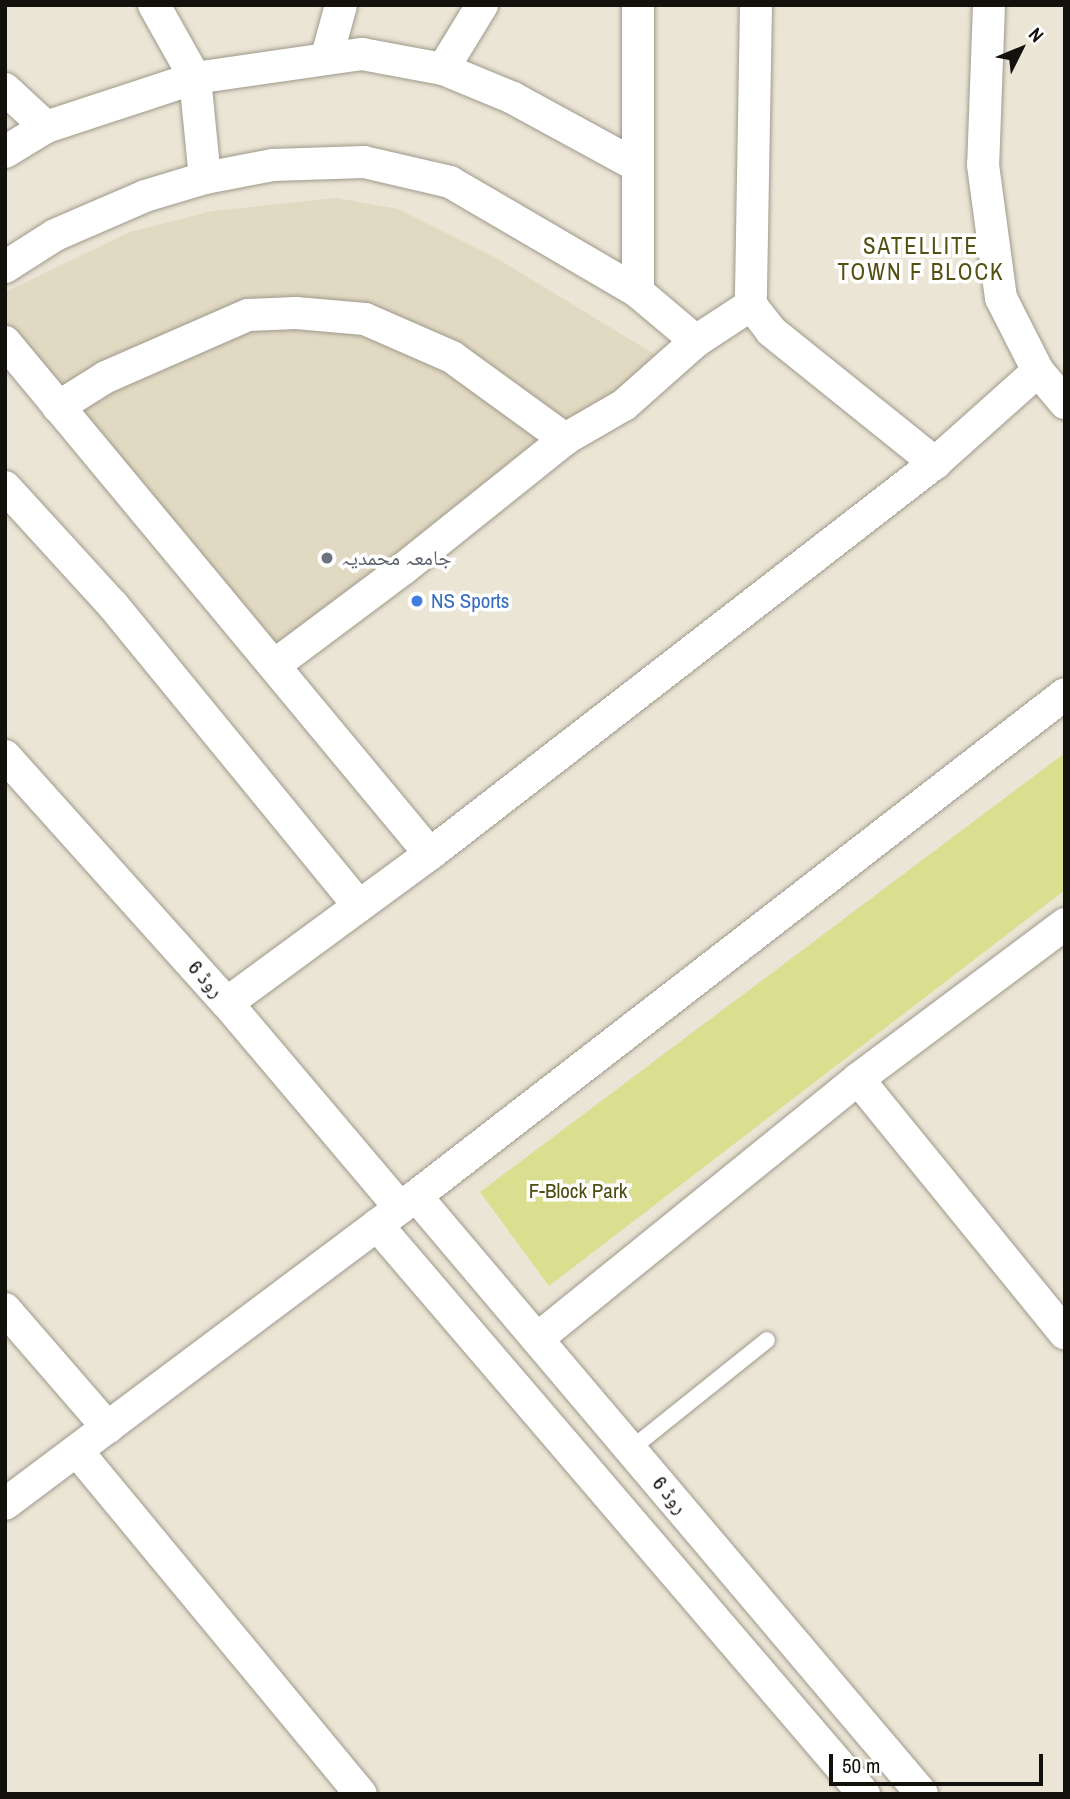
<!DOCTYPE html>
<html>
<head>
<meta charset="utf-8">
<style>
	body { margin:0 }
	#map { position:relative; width:1070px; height:1799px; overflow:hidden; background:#ebe5d6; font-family:"Archivo Narrow","Noto Naskh Arabic",sans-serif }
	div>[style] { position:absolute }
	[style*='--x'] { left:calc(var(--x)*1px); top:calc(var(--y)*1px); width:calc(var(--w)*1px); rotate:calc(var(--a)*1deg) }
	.built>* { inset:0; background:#e2d9c3 }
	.green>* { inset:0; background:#dade8f }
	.roads { filter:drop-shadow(0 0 2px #9f998b) drop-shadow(0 0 2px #9f998b) }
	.service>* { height:16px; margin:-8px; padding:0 8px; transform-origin:8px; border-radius:8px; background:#fff }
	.minor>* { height:32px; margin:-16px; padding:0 16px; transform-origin:16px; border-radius:16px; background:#fff }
	.dots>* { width:19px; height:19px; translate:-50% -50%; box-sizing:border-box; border:4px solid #fff; border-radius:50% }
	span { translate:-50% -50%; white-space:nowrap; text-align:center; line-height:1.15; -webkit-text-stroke:7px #fff; paint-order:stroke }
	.worship-label { font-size:21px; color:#5b616d }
	.left { translate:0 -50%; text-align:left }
	.shop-label { font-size:21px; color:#366cbe }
	.street-label { font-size:21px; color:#13110c }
	.park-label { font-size:21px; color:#4c4d0f }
	.neighbourhood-label { font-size:23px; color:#544f12; letter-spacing:2px }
	.frame { position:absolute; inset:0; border:7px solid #13110c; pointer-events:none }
	.north { position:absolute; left:986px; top:14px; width:70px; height:70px; -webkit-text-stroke:5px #fff; paint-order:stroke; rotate:47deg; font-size:19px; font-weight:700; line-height:28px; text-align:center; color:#13110c }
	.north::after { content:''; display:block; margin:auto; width:24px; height:32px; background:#13110c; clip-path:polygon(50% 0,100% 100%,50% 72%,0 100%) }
	.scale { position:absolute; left:829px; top:1754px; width:214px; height:32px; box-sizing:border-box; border:4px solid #13110c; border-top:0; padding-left:9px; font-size:21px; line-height:24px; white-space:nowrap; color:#13110c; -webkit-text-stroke:5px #fff; paint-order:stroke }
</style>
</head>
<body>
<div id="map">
	<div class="built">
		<i style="clip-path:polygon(336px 198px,398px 209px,496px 258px,669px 363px,278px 654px,5px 331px,5px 292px,130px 232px,212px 211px)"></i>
	</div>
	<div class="green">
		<i style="clip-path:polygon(1065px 753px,1065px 890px,549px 1286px,480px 1192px)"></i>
	</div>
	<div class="roads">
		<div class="service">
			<i style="--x:631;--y:1449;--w:174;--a:-38.7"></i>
		</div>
		<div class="minor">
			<i style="--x:154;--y:5;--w:84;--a:60.7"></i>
			<i style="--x:195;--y:78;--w:100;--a:84.3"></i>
			<i style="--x:638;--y:5;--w:287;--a:90"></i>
			<i style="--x:756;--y:5;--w:300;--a:91"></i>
			<i style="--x:751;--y:305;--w:33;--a:52"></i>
			<i style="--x:771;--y:331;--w:211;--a:38.8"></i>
			<i style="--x:989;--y:5;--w:160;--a:92.1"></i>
			<i style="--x:983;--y:165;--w:134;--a:82.3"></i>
			<i style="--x:1001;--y:298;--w:82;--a:63.1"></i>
			<i style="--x:1038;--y:371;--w:42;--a:49.8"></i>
			<i style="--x:327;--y:56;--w:53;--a:-74.6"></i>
			<i style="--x:443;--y:69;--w:75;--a:-58.6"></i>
			<i style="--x:5;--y:89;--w:56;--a:42.8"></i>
			<i style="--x:5;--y:152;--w:48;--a:-31.4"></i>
			<i style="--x:46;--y:127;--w:157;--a:-18.2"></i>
			<i style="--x:195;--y:78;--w:169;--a:-8.2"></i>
			<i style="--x:362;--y:54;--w:82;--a:10.5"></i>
			<i style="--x:443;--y:69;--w:76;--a:22.5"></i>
			<i style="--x:513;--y:98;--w:140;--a:28.6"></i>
			<i style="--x:5;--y:267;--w:59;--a:-32.6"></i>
			<i style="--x:55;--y:235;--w:98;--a:-23.4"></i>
			<i style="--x:145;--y:196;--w:63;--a:-16.7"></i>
			<i style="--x:205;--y:178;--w:69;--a:-10.8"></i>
			<i style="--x:273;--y:165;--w:91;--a:-1.9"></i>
			<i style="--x:364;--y:162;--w:88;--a:13.1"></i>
			<i style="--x:450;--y:182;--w:218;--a:30.3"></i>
			<i style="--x:638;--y:292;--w:76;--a:40.2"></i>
			<i style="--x:5;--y:342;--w:665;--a:50.3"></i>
			<i style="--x:58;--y:407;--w:57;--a:-32"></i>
			<i style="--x:106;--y:377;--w:155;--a:-23.6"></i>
			<i style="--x:248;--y:315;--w:48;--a:-2.4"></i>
			<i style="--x:296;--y:313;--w:69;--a:5"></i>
			<i style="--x:365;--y:319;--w:95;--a:23.6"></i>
			<i style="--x:452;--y:357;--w:140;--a:36"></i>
			<i style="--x:5;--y:487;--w:159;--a:47.6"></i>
			<i style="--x:112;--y:604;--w:390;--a:50.7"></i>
			<i style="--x:276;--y:664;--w:159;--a:-36.8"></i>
			<i style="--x:403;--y:569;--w:208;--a:-38.7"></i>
			<i style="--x:565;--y:439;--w:68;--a:-30"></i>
			<i style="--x:624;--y:405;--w:96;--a:-41.6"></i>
			<i style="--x:696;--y:341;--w:66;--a:-33.2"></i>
			<i style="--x:5;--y:756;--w:332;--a:48.1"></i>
			<i style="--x:227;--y:1003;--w:268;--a:49.8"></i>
			<i style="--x:227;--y:1003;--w:252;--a:-36.3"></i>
			<i style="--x:430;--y:854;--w:639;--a:-37.75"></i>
			<i style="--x:935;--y:463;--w:138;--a:-41.8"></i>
			<i style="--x:858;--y:1079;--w:259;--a:-36.8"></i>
			<i style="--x:416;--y:1196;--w:783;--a:49.76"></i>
			<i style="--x:377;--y:1225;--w:749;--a:49.44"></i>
			<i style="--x:5;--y:1309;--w:157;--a:49.1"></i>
			<i style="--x:537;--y:1339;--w:413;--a:-39"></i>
			<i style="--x:858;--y:1079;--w:328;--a:50.9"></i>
			<i style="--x:77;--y:1451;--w:445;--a:50.4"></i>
			<i style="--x:5;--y:1504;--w:514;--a:-36.85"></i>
			<i style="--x:416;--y:1196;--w:820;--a:-37.72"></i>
		</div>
	</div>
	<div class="dots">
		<i style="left:327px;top:558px;background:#6b7280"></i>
		<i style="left:417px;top:601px;background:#3f7fe0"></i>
	</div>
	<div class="worship-label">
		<span class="left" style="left:341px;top:558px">جامعہ محمدیہ</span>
	</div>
	<div class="shop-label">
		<span class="left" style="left:431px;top:601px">NS Sports</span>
	</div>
	<div class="street-label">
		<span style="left:206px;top:979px;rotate:48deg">روڈ 6</span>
		<span style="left:670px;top:1495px;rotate:50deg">روڈ 6</span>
	</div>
	<div class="park-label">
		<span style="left:578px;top:1191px">F-Block Park</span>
	</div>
	<div class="neighbourhood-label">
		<span style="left:921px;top:259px">SATELLITE<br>TOWN F BLOCK</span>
	</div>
	<div class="frame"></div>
	<div class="north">N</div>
	<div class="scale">50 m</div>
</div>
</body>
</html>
